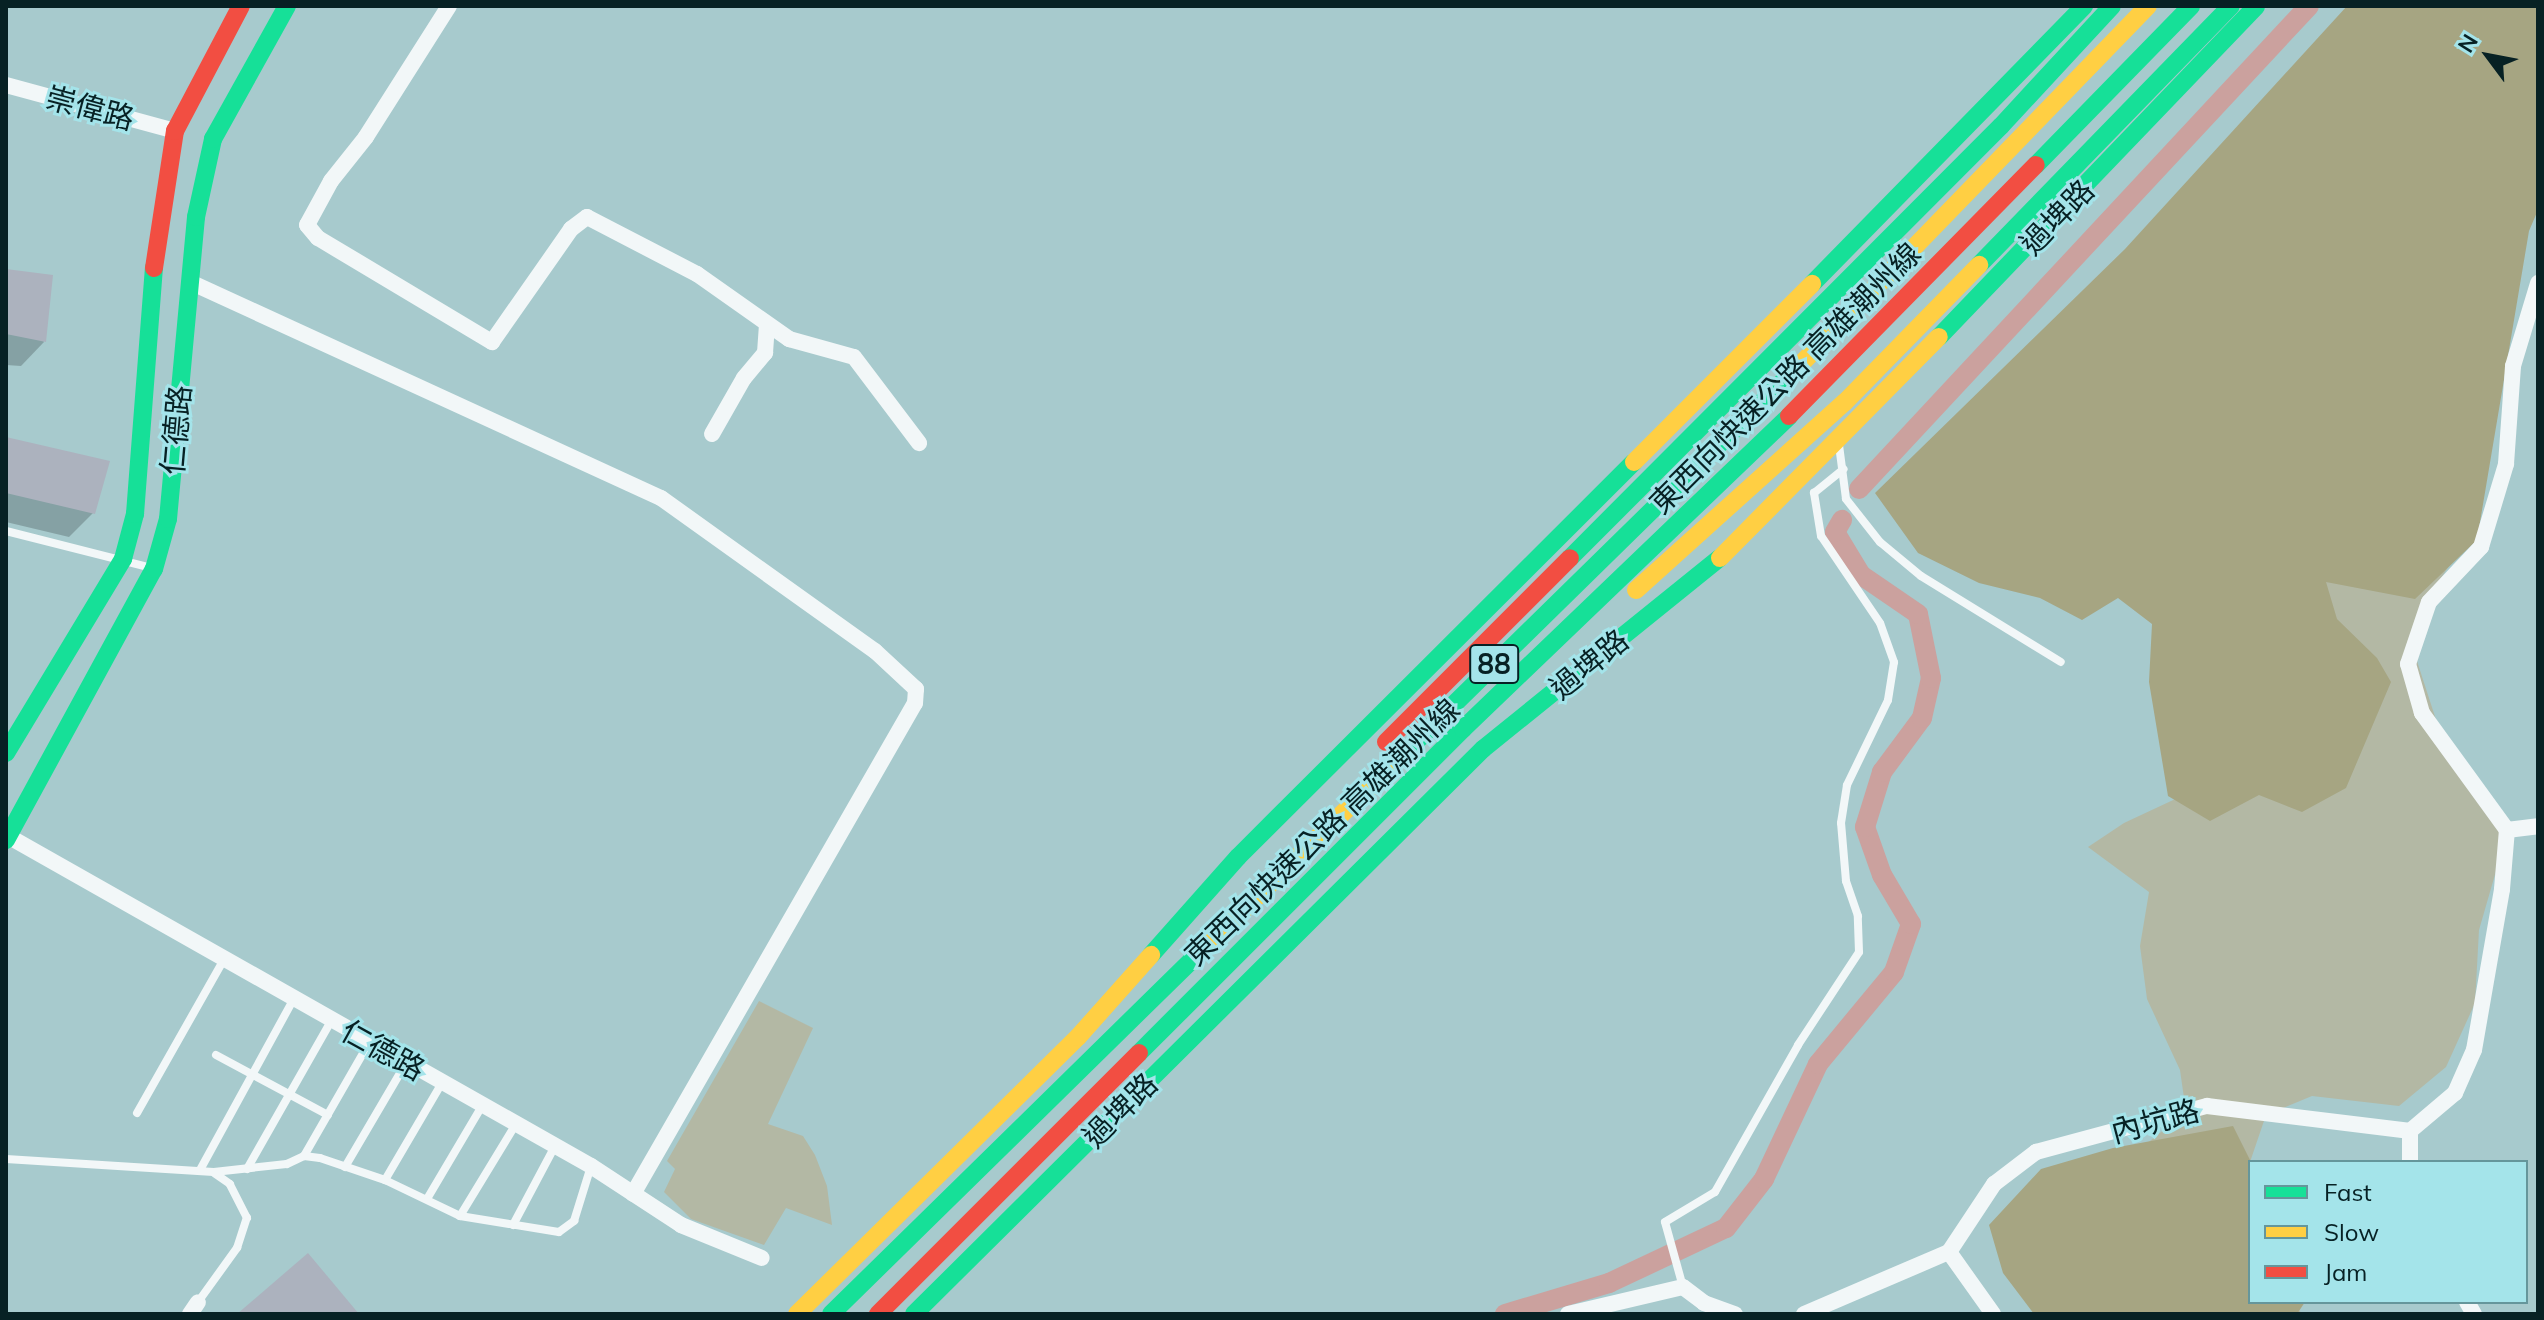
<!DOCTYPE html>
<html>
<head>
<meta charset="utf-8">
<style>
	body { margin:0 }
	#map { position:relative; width:2544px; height:1320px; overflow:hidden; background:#a7cacd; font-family:Mulish,"Noto Sans TC",sans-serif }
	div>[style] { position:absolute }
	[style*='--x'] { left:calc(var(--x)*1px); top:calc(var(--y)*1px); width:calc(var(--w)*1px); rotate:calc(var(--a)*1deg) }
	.green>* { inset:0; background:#b3b8a4 }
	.forest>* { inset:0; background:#a6a582 }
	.shadow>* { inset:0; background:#0003 }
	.canal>* { height:20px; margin:-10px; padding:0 10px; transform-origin:10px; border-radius:10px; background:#cba19e }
	.building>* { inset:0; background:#acb2be }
	.lane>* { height:8px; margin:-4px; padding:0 4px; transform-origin:4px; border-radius:4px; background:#f2f7f8 }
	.street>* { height:16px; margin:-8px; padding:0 8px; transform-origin:8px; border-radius:8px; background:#f2f7f8 }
	.fast>* { height:18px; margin:-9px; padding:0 9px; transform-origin:9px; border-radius:9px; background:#16e098 }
	.slow>* { height:18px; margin:-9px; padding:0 9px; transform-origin:9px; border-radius:9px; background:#ffcf43 }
	.jam>* { height:18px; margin:-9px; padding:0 9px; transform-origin:9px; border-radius:9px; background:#f24e42 }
	span { translate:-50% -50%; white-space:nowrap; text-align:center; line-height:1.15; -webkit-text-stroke:6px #a4e4ea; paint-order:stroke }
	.shield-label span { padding:2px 6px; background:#a4e4ea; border:2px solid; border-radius:6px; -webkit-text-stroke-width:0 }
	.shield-label { font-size:28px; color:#072124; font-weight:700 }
	.street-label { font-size:30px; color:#072124 }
	.frame { position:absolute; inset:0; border:8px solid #072124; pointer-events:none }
	.legend { position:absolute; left:2248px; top:1160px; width:280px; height:144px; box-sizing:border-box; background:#a4e4ea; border:2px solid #65969b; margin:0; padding:10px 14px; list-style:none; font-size:24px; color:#072124 }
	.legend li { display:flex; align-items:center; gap:16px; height:40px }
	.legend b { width:40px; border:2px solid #65969b }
	.north { position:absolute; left:2448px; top:16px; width:80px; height:80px; -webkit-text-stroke:6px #a4e4ea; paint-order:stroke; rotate:302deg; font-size:22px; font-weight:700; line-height:32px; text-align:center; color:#072124 }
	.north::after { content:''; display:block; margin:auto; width:28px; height:36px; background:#072124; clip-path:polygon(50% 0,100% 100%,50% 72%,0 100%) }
</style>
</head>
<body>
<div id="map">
	<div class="green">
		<i style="clip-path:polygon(2464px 543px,2426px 601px,2417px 661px,2440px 732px,2507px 833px,2479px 930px,2475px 1003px,2446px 1067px,2399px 1106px,2312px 1096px,2266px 1115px,2250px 1162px,2250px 1302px,2293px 1302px,2302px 1314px,2123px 1314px,2130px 1157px,2186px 1112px,2180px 1070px,2147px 999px,2140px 946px,2149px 892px,2088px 847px,2124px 823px,2201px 787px,2198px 598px)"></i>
		<i style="clip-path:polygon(759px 1001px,813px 1028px,768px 1124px,803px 1136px,815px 1155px,827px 1186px,832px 1225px,786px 1208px,764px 1245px,691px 1219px,664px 1192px,675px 1169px,667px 1161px)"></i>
	</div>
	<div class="forest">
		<i style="clip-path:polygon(2347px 6px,2538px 6px,2538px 210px,2529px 231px,2477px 540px,2415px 599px,2326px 582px,2337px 619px,2377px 658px,2391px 682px,2346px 788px,2302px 812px,2259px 795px,2210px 821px,2168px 796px,2149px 682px,2152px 624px,2118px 598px,2082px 620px,2040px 598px,1979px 583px,1918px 553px,1875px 493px,2125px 249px)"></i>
		<i style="clip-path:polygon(2233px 1126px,2251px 1162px,2250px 1302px,2305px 1302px,2297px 1314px,2034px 1314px,2003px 1273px,1989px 1225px,2041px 1169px,2113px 1148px)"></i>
	</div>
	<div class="shadow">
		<i style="clip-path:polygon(6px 271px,44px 342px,21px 366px,6px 365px)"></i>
		<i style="clip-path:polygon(6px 440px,93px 513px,69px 537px,6px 522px)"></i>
	</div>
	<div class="canal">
		<i style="--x:1859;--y:489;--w:660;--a:-47.03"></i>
		<i style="--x:1505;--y:1314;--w:109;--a:-16.6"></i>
		<i style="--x:1609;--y:1283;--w:129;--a:-25.2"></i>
		<i style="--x:1726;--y:1228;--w:62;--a:-52.2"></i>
		<i style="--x:1764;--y:1179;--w:127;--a:-64.8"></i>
		<i style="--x:1818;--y:1064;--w:119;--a:-50.4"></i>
		<i style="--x:1894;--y:972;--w:51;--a:-70.5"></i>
		<i style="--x:1911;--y:924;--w:57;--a:-120.6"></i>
		<i style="--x:1882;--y:875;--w:51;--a:-109.5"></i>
		<i style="--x:1865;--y:827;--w:58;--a:-72.8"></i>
		<i style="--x:1882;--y:772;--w:67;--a:-53.5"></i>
		<i style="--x:1922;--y:718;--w:41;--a:-77.3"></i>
		<i style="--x:1931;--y:678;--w:65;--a:-101.5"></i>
		<i style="--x:1918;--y:614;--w:69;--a:-145.6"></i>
		<i style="--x:1861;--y:575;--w:50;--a:-121.2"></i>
		<i style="--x:1835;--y:532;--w:14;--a:-60"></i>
	</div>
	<div class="building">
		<i style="clip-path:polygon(6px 269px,53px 275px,46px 342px,6px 334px)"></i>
		<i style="clip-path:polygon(6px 437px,110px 461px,95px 514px,6px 493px)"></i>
		<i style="clip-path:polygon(308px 1253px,359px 1314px,237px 1314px)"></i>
	</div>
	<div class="lane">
		<i style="--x:1839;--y:445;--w:54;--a:82.6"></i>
		<i style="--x:1846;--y:499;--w:55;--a:51.7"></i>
		<i style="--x:1880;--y:542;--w:53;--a:39.7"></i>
		<i style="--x:1921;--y:576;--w:164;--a:31.6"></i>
		<i style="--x:6;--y:531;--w:151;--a:14.2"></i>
		<i style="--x:216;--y:1055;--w:127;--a:28.2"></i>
		<i style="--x:137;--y:1113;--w:175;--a:-60.5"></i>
		<i style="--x:304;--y:1156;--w:130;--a:-60.1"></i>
		<i style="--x:6;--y:1159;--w:208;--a:3.6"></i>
		<i style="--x:214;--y:1172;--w:73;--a:-6.3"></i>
		<i style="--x:287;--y:1164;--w:19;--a:-25"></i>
		<i style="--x:304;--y:1156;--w:16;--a:7"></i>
		<i style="--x:320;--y:1158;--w:69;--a:18.7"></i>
		<i style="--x:385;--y:1180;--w:83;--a:25.6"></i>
		<i style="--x:460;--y:1216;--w:100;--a:9.2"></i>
		<i style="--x:559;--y:1232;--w:19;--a:-36"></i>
		<i style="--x:574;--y:1221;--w:58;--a:-72.8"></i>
		<i style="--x:345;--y:1167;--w:121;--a:-59.6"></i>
		<i style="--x:247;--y:1169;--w:170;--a:-60.4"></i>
		<i style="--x:200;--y:1170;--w:194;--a:-61.3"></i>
		<i style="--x:385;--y:1180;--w:113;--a:-59.6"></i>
		<i style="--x:427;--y:1199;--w:108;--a:-59.4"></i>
		<i style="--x:460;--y:1216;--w:108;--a:-58.7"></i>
		<i style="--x:513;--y:1225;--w:89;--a:-62"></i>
		<i style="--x:1683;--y:1287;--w:67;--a:-105.5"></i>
		<i style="--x:1665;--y:1222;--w:58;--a:-31"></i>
		<i style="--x:1715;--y:1192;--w:169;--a:-60.5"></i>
		<i style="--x:1798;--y:1045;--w:111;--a:-56.7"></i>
		<i style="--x:1859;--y:952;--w:36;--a:-92"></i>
		<i style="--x:1858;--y:916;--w:37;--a:-109"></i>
		<i style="--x:1846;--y:881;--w:58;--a:-94.9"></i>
		<i style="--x:1841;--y:823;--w:38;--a:-81"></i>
		<i style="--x:1847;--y:785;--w:94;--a:-64.2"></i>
		<i style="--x:1888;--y:700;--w:38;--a:-81"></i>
		<i style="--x:1894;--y:662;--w:41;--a:-109.7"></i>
		<i style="--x:1880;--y:623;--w:105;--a:-124.1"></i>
		<i style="--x:1821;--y:536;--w:44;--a:-99.2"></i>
		<i style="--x:1814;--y:493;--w:38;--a:-39"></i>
		<i style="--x:198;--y:1302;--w:67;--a:-54.2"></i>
		<i style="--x:237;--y:1248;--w:32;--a:-72"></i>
		<i style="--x:247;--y:1218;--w:38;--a:-117"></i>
		<i style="--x:230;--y:1184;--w:19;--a:-145"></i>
	</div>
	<div class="street">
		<i style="--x:449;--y:6;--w:155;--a:122.4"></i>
		<i style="--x:366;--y:137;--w:56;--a:128.5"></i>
		<i style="--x:331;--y:181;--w:50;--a:118.6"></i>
		<i style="--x:307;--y:225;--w:17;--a:50"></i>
		<i style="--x:318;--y:238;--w:203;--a:30.9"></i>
		<i style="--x:492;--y:342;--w:138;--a:-55"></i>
		<i style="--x:571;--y:229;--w:20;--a:-37"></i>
		<i style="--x:587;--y:217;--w:124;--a:27.4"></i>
		<i style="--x:697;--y:274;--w:113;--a:35.2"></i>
		<i style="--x:789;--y:339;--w:67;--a:15.5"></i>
		<i style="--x:854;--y:357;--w:108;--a:52.9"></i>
		<i style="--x:6;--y:85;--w:175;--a:15.2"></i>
		<i style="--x:190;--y:282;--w:518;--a:24.64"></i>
		<i style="--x:661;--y:498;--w:263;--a:35.6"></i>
		<i style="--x:875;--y:651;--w:56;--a:42.8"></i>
		<i style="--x:916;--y:689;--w:14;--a:94"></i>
		<i style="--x:915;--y:703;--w:566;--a:119.87"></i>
		<i style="--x:712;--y:434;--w:64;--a:-60.3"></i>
		<i style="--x:744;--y:378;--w:33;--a:-50"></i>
		<i style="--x:765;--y:353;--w:26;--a:-86"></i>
		<i style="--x:2507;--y:830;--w:31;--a:-7"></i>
		<i style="--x:6;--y:835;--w:672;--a:29.5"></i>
		<i style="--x:591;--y:1166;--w:108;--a:33.2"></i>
		<i style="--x:681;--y:1225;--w:87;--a:22.2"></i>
		<i style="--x:2410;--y:1131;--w:59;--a:-40.2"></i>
		<i style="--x:2455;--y:1093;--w:47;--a:-66.2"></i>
		<i style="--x:2474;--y:1050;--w:163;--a:-80.1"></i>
		<i style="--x:2502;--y:889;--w:59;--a:-85.2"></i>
		<i style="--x:2507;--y:830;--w:145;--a:-126"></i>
		<i style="--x:2422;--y:713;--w:51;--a:-105.9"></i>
		<i style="--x:2408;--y:664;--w:65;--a:-71.3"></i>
		<i style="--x:2429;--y:602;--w:76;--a:-46.6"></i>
		<i style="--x:2481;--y:547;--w:87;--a:-73.2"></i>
		<i style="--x:2506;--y:464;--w:98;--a:-85.9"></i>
		<i style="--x:2513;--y:366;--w:87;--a:-73.2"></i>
		<i style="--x:2410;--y:1131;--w:31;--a:90"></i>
		<i style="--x:1949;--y:1252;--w:76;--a:54.6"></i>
		<i style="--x:2467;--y:1302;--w:14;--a:60"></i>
		<i style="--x:190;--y:1314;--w:14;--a:-56"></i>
		<i style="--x:1568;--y:1314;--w:118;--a:-13.2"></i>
		<i style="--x:1683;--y:1287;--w:26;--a:37"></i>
		<i style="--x:1704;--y:1303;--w:33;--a:20"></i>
		<i style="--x:1804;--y:1314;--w:158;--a:-23.2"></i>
		<i style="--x:1949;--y:1252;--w:82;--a:-56.5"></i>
		<i style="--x:1994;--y:1184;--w:53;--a:-37.3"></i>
		<i style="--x:2036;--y:1152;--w:177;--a:-15.1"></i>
		<i style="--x:2207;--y:1106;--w:205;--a:7"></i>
	</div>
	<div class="fast">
		<i style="--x:2036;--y:165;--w:222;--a:-45.7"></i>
		<i style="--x:1979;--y:265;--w:361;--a:-45.8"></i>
		<i style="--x:1812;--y:284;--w:389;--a:-45.6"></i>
		<i style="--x:1939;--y:337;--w:458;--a:-46.2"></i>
		<i style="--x:1570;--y:558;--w:610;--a:-45.07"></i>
		<i style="--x:2001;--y:126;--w:163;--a:-47.2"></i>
		<i style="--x:6;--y:753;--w:227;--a:-58.9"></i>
		<i style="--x:123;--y:559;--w:47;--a:-75.1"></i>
		<i style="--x:135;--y:514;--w:247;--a:-85.6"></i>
		<i style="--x:1391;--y:766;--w:571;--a:-44.43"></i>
		<i style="--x:6;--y:840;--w:309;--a:-61.4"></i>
		<i style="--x:154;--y:569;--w:52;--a:-74.4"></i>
		<i style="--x:168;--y:519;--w:303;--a:-84.7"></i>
		<i style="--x:196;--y:217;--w:80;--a:-77.7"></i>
		<i style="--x:213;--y:139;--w:152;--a:-60.9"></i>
		<i style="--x:1151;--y:955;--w:131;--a:-48.4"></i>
		<i style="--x:1238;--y:857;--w:559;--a:-44.93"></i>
		<i style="--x:1139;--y:1053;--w:458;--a:-45"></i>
		<i style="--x:1463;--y:729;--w:452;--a:-43.8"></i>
		<i style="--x:831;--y:1314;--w:517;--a:-44.45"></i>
		<i style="--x:914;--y:1314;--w:802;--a:-44.8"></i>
		<i style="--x:1483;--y:749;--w:304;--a:-38.9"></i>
	</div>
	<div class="slow">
		<i style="--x:1799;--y:366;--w:501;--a:-45.89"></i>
		<i style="--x:1634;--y:462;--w:252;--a:-45"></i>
		<i style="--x:1720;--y:558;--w:311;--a:-45.3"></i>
		<i style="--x:1636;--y:590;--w:281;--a:-42"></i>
		<i style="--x:1845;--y:402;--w:192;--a:-45.6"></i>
		<i style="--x:1200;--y:952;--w:267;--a:-44.2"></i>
		<i style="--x:797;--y:1314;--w:395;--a:-44.6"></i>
		<i style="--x:1078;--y:1037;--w:110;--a:-48.3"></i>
	</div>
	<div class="jam">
		<i style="--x:154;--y:268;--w:139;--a:-81.3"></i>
		<i style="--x:175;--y:131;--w:141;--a:-62.2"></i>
		<i style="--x:1789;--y:416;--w:352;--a:-45.5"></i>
		<i style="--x:1386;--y:742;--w:260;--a:-45"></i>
		<i style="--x:878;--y:1314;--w:369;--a:-45"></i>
	</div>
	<div class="shield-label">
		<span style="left:1494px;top:664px">88</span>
	</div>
	<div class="street-label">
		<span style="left:90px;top:108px;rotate:15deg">崇偉路</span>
		<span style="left:2057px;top:217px;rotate:-46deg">過埤路</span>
		<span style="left:1785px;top:378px;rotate:-45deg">東西向快速公路 高雄潮州線</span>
		<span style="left:176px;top:430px;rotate:-85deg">仁德路</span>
		<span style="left:1589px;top:664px;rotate:-39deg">過埤路</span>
		<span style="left:1322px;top:832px;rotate:-44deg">東西向快速公路 高雄潮州線</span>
		<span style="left:383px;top:1050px;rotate:29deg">仁德路</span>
		<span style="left:1120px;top:1110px;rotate:-45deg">過埤路</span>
		<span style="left:2155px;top:1121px;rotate:-15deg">內坑路</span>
	</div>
	<div class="frame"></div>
	<ul class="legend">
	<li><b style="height:10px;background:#16e098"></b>Fast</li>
	<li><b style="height:10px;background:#ffcf43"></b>Slow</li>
	<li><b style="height:10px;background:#f24e42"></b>Jam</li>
	</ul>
	<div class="north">N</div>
</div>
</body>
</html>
